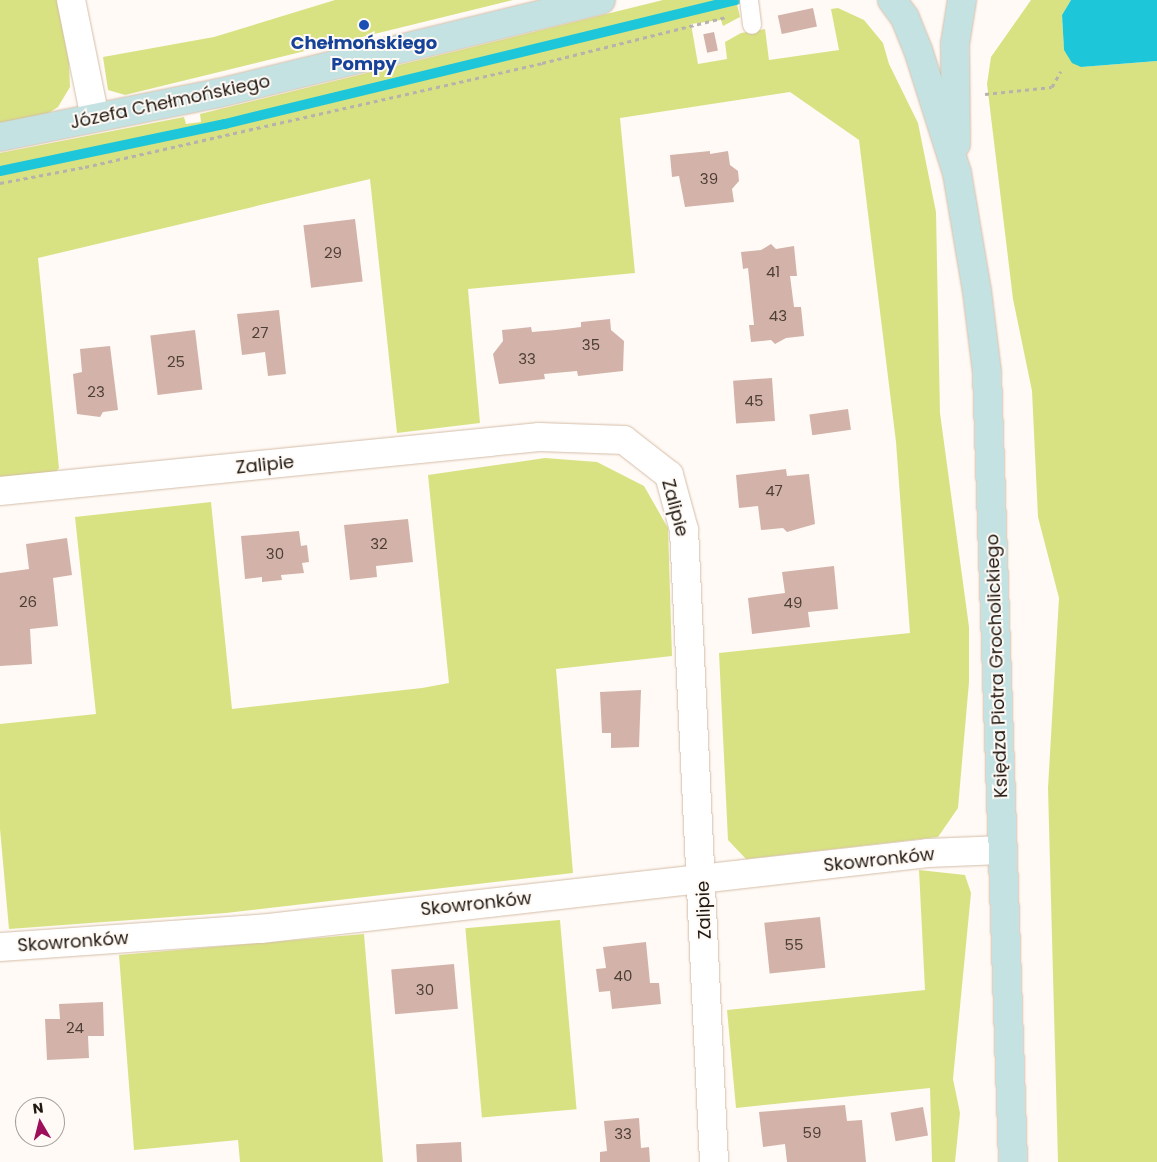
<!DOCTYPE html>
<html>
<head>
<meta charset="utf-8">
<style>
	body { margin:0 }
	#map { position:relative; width:1157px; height:1162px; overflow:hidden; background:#fffaf6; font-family:Poppins,sans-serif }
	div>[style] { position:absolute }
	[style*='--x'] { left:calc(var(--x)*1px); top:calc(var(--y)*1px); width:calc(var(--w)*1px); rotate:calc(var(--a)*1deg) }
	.green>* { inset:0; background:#d8e283; transform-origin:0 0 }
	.water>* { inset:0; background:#1dc7d9 }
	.stream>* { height:10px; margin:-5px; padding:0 5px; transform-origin:5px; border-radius:5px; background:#1dc7d9 }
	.building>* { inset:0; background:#d3b3a9; transform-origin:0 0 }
	.path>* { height:3px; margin-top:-1.5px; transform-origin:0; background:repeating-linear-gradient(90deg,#b8b2ad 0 4px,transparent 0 8px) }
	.roads { filter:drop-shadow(0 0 1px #d5bda7) drop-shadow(0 0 1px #d5bda7) }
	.lane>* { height:18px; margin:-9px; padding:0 9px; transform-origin:9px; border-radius:9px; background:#fff }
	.street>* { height:28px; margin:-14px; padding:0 14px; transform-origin:14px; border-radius:14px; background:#fff }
	.secondary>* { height:28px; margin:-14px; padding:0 14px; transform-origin:14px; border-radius:14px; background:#c5e2e2 }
	.dots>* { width:14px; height:14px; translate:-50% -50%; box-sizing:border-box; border:2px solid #fffaf6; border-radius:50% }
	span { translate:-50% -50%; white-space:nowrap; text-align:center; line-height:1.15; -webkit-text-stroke:4px #fffaf6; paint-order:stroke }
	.number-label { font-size:15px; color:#4d3f36 }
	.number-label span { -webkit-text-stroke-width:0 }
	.transit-label { font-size:18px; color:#164399; font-weight:700 }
	.street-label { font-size:18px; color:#201810 }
	.north { position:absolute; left:15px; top:1097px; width:50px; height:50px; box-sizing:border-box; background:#fffaf6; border:1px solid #a6a09a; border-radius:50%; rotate:352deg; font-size:14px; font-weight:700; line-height:20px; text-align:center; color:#201810 }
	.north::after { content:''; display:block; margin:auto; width:18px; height:22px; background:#9d0e5b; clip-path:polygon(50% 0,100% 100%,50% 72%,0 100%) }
</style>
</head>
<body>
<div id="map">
	<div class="green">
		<i style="clip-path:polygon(0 0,57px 0,69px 63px,70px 87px,58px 107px,44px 116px,0 124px)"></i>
		<i style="clip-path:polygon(335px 0,513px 0,125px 95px,108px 90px,103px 57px,214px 37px)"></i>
		<i style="clip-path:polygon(663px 0,736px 0,740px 17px,723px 26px,721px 20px,691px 24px,698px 64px,727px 59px,725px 42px,741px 33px,765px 29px,769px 60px,839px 50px,831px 9px,838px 8px,864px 20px,883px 43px,889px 64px,918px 123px,936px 212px,940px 413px,969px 627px,969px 682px,958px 808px,938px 837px,746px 859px,728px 840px,719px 653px,910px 633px,896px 442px,859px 140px,790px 92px,620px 118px,635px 273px,468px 289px,480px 423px,397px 433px,370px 179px,38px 258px,59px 468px,48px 482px,0 485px,0 153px,184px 117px,186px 124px,201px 122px,200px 114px)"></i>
		<i style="clip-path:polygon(1031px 0,1071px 0,1062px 15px,1064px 50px,1081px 67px,1157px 61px,1157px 1162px,1058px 1162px,1048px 788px,1059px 598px,1038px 517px,1032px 391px,1013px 299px,987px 84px,991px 57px)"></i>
		<i style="clip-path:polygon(545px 458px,597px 462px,644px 486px,668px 528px,672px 656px,556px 669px,573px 873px,226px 913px,9px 929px,0 829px,0 724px,96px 714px,75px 517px,211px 502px,232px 709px,422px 688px,449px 683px,428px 475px)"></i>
		<i style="clip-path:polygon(919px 870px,965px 875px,971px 893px,953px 1079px,960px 1113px,955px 1162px,932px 1162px,930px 1088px,736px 1108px,727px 1010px,925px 990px)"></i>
		<i style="left:560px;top:920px;width:190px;height:95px;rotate:85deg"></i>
		<i style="clip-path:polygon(364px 934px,383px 1162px,240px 1162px,238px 1140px,134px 1150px,119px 955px)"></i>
	</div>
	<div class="water">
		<i style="clip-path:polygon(1071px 0,1157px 0,1157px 61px,1081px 67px,1072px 63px,1064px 50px,1062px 15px)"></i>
	</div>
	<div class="stream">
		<i style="--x:0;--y:171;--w:230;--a:-11.8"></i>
		<i style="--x:225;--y:124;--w:526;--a:-13.64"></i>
	</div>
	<div class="building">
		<i style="left:813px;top:8px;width:19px;height:36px;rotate:78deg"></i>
		<i style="left:714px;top:32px;width:19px;height:11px;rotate:78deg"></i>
		<i style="clip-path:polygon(710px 151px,710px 154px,728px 151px,730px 165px,738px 171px,739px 181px,732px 189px,734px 202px,685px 207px,679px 176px,672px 177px,670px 155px)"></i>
		<i style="left:355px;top:219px;width:63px;height:52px;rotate:83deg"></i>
		<i style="clip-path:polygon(771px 244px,776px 249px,794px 246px,797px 276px,790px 276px,794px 307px,801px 307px,804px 336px,786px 338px,775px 344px,771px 340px,751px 342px,749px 325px,754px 325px,748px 268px,743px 269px,741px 252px,761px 250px)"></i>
		<i style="clip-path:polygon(279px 310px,286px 374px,268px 376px,265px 352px,242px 355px,237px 314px)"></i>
		<i style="clip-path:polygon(610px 319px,611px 330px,624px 341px,623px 371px,578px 376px,577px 371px,544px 374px,545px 379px,499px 384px,493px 354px,503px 341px,502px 330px,531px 327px,532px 332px,556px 330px,581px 327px,581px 322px)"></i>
		<i style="left:195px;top:330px;width:60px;height:45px;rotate:83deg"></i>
		<i style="clip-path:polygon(110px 346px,118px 410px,103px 412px,100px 417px,77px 414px,73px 374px,82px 372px,80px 349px)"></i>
		<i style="left:772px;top:378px;width:43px;height:39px;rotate:86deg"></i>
		<i style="left:848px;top:409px;width:21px;height:39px;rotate:82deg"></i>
		<i style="clip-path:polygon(786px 469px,787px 476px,809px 474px,815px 524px,787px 532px,783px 528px,761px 530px,758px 506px,739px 508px,736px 475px)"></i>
		<i style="clip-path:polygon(408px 519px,413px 562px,376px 566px,377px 577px,350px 580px,344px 525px)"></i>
		<i style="clip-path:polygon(299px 531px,301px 546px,307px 545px,309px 562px,302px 563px,304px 573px,281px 575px,282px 580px,262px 582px,262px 577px,245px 579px,241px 536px)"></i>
		<i style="clip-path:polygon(67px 538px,72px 575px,53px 578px,58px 626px,30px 629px,32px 664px,0 666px,0 573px,29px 569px,26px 544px)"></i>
		<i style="clip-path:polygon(834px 566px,838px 609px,808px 612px,810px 627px,752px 634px,748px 598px,785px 593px,782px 572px)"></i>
		<i style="clip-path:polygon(641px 690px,639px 747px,611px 748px,611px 733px,602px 733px,600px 692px)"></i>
		<i style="left:820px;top:917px;width:51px;height:56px;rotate:84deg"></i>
		<i style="clip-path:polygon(646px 942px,650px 983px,659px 983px,661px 1004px,612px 1009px,610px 991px,599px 992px,596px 969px,606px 968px,603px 947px)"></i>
		<i style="left:454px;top:964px;width:45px;height:63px;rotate:85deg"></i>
		<i style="clip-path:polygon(103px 1002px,104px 1036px,88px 1036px,89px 1058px,47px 1060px,45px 1019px,60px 1019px,59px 1004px)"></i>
		<i style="clip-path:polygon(845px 1105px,847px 1121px,862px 1120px,866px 1162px,787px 1162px,785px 1144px,763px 1147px,759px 1112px)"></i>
		<i style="left:923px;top:1107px;width:29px;height:33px;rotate:80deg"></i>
		<i style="clip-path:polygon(639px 1118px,641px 1148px,649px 1147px,650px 1162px,600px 1162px,600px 1152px,607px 1151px,604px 1121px)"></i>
		<i style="left:461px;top:1142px;width:20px;height:45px;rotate:87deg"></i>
	</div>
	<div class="path">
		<i style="--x:985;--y:94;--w:67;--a:-6"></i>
		<i style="--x:1052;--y:87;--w:18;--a:-61"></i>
		<i style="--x:0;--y:183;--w:86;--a:-10.7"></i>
		<i style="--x:85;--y:167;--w:469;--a:-12.8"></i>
		<i style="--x:542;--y:63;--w:190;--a:-14"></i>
	</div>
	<div class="roads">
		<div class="lane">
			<i style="--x:749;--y:0;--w:25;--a:83"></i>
		</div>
		<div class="street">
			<i style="--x:71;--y:0;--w:120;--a:78.5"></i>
			<i style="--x:0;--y:491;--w:542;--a:-5.72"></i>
			<i style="--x:539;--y:437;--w:85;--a:2"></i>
			<i style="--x:624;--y:440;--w:57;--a:37.9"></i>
			<i style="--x:669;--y:475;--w:57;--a:74.7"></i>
			<i style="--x:684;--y:530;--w:633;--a:87.28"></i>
			<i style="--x:0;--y:947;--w:261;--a:-4"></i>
			<i style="--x:260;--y:929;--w:672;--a:-6.49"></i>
			<i style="--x:928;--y:853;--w:74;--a:-2.3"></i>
		</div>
		<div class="secondary">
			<i style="--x:892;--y:0;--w:22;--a:54"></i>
			<i style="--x:905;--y:18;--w:35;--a:68"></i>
			<i style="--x:918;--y:50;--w:129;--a:72.4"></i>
			<i style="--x:957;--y:173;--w:120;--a:80.4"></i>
			<i style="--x:977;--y:291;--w:83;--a:83"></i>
			<i style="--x:987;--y:373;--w:789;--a:88.11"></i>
			<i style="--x:0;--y:137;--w:223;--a:-11.4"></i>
			<i style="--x:219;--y:93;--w:393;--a:-13.7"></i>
			<i style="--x:956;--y:144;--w:100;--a:-90.6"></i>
			<i style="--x:955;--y:44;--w:45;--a:-81"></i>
		</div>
	</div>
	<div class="dots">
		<i style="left:364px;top:25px;background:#1a4fb4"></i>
	</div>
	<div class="number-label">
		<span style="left:709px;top:179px">39</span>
		<span style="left:333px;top:253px">29</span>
		<span style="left:773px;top:272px">41</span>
		<span style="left:778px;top:316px">43</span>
		<span style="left:260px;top:333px">27</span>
		<span style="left:591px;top:345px">35</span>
		<span style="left:527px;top:359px">33</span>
		<span style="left:176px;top:362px">25</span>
		<span style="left:96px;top:392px">23</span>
		<span style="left:754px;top:401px">45</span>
		<span style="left:774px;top:491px">47</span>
		<span style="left:379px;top:544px">32</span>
		<span style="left:275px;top:554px">30</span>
		<span style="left:28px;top:602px">26</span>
		<span style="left:793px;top:603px">49</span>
		<span style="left:794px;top:945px">55</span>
		<span style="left:623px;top:976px">40</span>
		<span style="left:425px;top:990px">30</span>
		<span style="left:75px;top:1028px">24</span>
		<span style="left:812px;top:1133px">59</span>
		<span style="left:623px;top:1134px">33</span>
	</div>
	<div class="transit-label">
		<span style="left:364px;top:54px">Chełmońskiego<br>Pompy</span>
	</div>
	<div class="street-label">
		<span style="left:170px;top:102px;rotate:-12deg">Józefa Chełmońskiego</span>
		<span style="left:265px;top:465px;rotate:-6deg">Zalipie</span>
		<span style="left:675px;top:508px;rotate:75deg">Zalipie</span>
		<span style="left:997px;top:666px;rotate:-92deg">Księdza Piotra Grocholickiego</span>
		<span style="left:879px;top:860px;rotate:-6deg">Skowronków</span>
		<span style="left:476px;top:904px;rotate:-6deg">Skowronków</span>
		<span style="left:704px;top:910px;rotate:-92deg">Zalipie</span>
		<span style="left:73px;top:942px;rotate:-4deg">Skowronków</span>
	</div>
	<div class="north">N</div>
</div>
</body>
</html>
